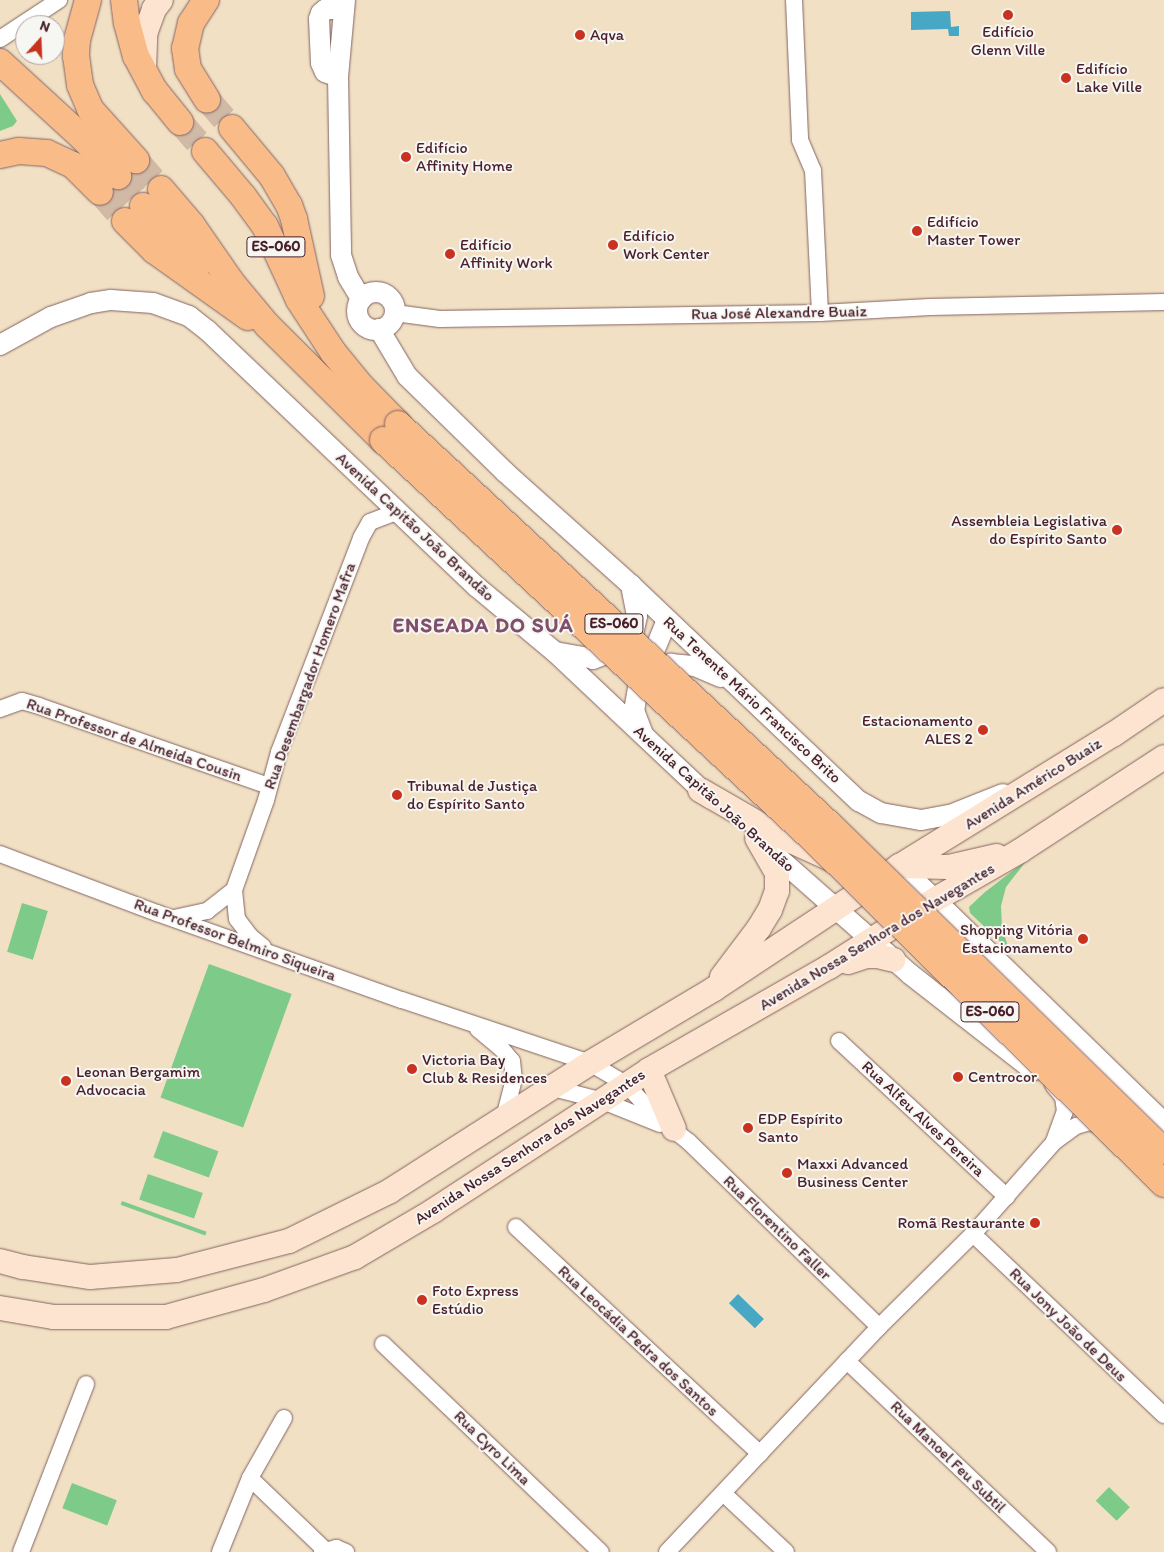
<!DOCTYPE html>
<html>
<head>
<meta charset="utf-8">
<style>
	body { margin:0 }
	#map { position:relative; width:1164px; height:1552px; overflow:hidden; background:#f1e0c4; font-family:Itim,sans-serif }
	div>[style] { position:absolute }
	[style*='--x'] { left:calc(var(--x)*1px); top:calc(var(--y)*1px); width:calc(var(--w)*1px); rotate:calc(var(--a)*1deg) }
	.green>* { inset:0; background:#7eca88; transform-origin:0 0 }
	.water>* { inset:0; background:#47a8c6; transform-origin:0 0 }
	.primary-tunnel>* { height:26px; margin-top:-13px; transform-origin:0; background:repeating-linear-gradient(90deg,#d0b9a5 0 26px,transparent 0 39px) }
	.roads { filter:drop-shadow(0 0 1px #846361) drop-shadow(0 0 1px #846361) }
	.minor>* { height:16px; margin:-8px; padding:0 8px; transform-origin:8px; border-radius:8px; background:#fff }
	.tertiary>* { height:20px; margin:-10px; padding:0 10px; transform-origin:10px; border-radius:10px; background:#fff }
	.tertiary>.ring { margin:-10px; padding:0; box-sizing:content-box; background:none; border:20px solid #fff; border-radius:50% }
	.secondary>* { height:24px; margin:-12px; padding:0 12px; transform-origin:12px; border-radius:12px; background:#fde4d0 }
	.primary>* { height:26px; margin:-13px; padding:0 13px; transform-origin:13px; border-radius:13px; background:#f9bc89 }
	.bridges { filter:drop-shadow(0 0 1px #846361) drop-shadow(0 0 1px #846361) }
	.primary-bridge>* { height:26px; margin:-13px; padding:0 13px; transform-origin:13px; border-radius:13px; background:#f9bc89 }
	.dots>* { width:14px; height:14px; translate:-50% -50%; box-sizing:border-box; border:2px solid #f6f6f2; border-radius:50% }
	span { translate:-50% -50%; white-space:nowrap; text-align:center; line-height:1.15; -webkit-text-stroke:4px #f6f6f2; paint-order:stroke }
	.shield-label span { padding:1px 4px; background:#f6f6f2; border:1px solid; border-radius:4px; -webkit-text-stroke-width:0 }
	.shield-label { font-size:15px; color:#4a1f2b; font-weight:700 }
	.poi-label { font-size:16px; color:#4a1f2b }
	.left { translate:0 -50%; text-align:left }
	.right { translate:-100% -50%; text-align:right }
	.street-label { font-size:16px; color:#4a1f2b }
	.district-label { font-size:21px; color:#814f6c; font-weight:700; letter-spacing:1px }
	.north { position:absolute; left:15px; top:15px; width:50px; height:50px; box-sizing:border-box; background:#f6f6f2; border:1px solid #b1a0a2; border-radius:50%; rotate:20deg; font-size:14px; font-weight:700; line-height:20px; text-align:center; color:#4a1f2b }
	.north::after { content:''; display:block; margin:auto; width:18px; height:22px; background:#c8321e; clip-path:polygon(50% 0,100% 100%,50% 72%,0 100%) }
</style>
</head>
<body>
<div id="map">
	<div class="green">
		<i style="clip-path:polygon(0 94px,17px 121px,13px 126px,0 131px)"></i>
		<i style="clip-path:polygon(1027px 860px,1006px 887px,1001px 906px,1002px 927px,1009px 950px,970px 913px,969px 907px,985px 892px)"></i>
		<i style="left:22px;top:903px;width:27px;height:51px;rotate:17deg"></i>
		<i style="left:209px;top:964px;width:88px;height:142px;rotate:20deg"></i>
		<i style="left:163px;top:1131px;width:59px;height:28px;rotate:20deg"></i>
		<i style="left:148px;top:1174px;width:58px;height:27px;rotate:19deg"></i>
		<i style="left:122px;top:1201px;width:90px;height:4px;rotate:20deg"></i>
		<i style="left:72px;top:1483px;width:48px;height:27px;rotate:21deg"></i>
		<i style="left:1109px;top:1487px;width:29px;height:19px;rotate:44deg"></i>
	</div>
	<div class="water">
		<i style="clip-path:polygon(950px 11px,951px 27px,959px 26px,959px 36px,949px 36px,948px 29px,911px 30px,911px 12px)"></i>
		<i style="left:738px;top:1294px;width:36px;height:13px;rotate:44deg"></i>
	</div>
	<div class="primary-tunnel">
		<i style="--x:207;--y:99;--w:38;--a:49"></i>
		<i style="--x:180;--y:122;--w:38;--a:49"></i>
		<i style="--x:136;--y:160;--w:38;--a:49"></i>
		<i style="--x:118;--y:176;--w:39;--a:50"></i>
		<i style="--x:100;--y:192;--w:38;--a:49"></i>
	</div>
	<div class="roads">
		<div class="minor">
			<i style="--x:794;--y:0;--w:140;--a:87.5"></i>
			<i style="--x:800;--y:140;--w:33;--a:67"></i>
			<i style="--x:813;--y:170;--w:143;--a:87.2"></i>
			<i style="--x:0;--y:39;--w:71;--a:-33.5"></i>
			<i style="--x:395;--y:313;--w:45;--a:7.6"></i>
			<i style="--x:440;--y:319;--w:380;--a:-0.9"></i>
			<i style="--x:820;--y:313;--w:110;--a:-3.1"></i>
			<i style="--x:930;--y:307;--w:234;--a:-1.2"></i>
			<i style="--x:0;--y:709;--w:23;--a:-20"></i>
			<i style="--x:22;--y:701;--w:18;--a:16"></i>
			<i style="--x:39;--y:706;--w:244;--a:19.2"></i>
			<i style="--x:0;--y:854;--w:168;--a:20.6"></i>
			<i style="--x:157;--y:913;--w:260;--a:19.6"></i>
			<i style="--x:402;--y:1000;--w:198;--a:18.5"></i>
			<i style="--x:590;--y:1063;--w:43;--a:30.7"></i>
			<i style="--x:627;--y:1085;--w:39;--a:48"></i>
			<i style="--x:653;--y:1114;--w:46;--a:37.9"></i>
			<i style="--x:689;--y:1142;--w:265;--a:44.2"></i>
			<i style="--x:174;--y:918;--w:34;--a:-12"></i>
			<i style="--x:207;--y:911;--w:34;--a:-38"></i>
			<i style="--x:263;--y:947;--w:17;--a:-140"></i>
			<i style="--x:250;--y:936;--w:21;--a:-127"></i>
			<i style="--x:237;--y:919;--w:29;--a:-96"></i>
			<i style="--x:234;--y:890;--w:96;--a:-70.4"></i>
			<i style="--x:266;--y:800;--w:50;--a:-74.8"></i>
			<i style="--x:279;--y:752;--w:229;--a:-69"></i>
			<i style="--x:361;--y:538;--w:18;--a:-61"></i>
			<i style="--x:370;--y:522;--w:26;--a:-21"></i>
			<i style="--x:394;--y:513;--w:7;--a:16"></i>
			<i style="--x:478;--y:1029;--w:30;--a:40"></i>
			<i style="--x:501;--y:1048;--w:17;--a:50"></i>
			<i style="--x:512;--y:1061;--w:18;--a:84"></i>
			<i style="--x:514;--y:1079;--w:40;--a:104.4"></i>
			<i style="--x:839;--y:1041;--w:229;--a:42.9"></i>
			<i style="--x:1053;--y:1085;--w:16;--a:50"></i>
			<i style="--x:1063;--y:1097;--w:14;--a:82"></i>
			<i style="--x:1065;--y:1111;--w:33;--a:110"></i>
			<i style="--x:553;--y:1088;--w:52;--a:14.6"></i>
			<i style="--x:603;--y:1101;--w:61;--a:22"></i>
			<i style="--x:516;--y:1227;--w:333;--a:42.9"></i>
			<i style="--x:973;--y:1234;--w:263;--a:43.5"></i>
			<i style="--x:383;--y:1344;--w:301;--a:43.7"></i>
			<i style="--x:847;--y:1361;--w:277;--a:43.5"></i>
			<i style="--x:250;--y:1478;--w:104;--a:43.8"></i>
			<i style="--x:723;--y:1493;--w:86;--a:43.1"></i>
			<i style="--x:21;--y:1552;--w:180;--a:-68.8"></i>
			<i style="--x:220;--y:1552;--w:80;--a:-67.9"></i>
			<i style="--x:250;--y:1478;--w:69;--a:-60.5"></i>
			<i style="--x:322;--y:1552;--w:15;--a:-16"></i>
			<i style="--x:336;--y:1548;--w:11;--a:22"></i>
			<i style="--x:667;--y:1552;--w:309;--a:-46.7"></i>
			<i style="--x:879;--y:1327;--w:132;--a:-44.7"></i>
			<i style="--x:973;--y:1234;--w:123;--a:-48.6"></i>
			<i style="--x:1054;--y:1142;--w:27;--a:-36"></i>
			<i style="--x:1076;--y:1126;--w:15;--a:-16"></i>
			<i style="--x:1090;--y:1122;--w:15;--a:20"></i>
		</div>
		<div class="tertiary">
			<i style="--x:345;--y:0;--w:77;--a:95.2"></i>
			<i style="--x:338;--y:77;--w:178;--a:89"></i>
			<i style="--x:341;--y:255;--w:23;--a:72"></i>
			<i style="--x:348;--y:277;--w:26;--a:59"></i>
			<i style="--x:338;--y:77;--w:14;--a:-159"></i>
			<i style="--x:325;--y:72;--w:10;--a:-114"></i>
			<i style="--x:321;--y:63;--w:44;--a:-92.6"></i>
			<i style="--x:319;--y:19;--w:6;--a:-72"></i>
			<i style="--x:321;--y:13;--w:6;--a:-39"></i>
			<i style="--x:326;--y:9;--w:17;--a:0"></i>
			<i class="ring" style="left:357px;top:292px;width:18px;height:18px"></i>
			<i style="--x:379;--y:329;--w:55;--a:59.2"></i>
			<i style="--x:407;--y:376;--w:137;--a:44.4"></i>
			<i style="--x:505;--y:472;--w:169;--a:41.9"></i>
			<i style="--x:631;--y:585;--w:314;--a:43.5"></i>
			<i style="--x:859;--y:801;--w:25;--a:29"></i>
			<i style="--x:881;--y:813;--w:41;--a:9.9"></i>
			<i style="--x:921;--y:820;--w:29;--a:-10"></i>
			<i style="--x:950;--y:815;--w:57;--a:-21.6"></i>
			<i style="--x:0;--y:345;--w:58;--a:-28.8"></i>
			<i style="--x:51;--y:317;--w:42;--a:-19.3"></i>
			<i style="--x:91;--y:303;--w:20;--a:-9"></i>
			<i style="--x:111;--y:300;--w:42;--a:4.1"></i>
			<i style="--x:153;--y:303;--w:38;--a:20"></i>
			<i style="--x:189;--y:316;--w:24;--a:38"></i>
			<i style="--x:208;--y:331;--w:371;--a:43.6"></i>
			<i style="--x:477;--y:587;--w:102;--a:39.8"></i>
			<i style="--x:555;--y:652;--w:214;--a:43.3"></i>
			<i style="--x:555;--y:652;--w:39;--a:10"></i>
			<i style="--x:593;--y:659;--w:25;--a:-21"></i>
			<i style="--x:616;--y:650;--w:27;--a:-48"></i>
			<i style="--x:634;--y:630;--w:14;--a:-78"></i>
			<i style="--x:637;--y:616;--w:32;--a:-101"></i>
			<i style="--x:646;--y:671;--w:55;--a:-67.6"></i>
			<i style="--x:643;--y:734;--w:25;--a:-111"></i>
			<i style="--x:634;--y:711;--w:22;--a:-80"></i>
			<i style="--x:638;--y:689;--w:18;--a:-52"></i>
			<i style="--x:649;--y:675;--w:25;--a:-27"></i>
			<i style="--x:671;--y:664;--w:24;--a:5"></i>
			<i style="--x:695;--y:666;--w:28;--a:23"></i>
			<i style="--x:765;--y:846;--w:193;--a:41.4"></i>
			<i style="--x:910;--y:974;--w:157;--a:38"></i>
			<i style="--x:900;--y:866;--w:368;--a:44.2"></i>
		</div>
		<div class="secondary">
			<i style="--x:144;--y:70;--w:36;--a:-88"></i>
			<i style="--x:145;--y:34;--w:27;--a:-70"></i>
			<i style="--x:154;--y:9;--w:11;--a:-52"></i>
			<i style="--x:700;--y:790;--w:90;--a:30"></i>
			<i style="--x:778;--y:835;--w:58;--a:24.4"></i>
			<i style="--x:899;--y:866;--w:50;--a:1.1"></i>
			<i style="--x:949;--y:867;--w:49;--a:-12.9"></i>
			<i style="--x:848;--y:962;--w:19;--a:-18"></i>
			<i style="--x:866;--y:956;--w:12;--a:0"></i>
			<i style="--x:878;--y:956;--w:16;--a:14"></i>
			<i style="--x:722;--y:977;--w:61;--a:-52.9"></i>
			<i style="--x:759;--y:928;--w:21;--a:-59"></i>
			<i style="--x:770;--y:910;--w:20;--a:-70"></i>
			<i style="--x:777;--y:891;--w:18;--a:-90"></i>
			<i style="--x:777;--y:873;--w:40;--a:-119.7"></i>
			<i style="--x:649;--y:1070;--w:64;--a:67"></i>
			<i style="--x:0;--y:1261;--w:24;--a:15"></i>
			<i style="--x:23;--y:1267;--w:68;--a:8.5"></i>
			<i style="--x:90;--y:1277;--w:87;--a:-4.6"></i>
			<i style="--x:177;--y:1270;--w:116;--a:-14.5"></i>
			<i style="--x:289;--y:1241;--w:113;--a:-26.3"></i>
			<i style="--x:390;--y:1191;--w:237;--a:-32.6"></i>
			<i style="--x:590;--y:1063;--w:144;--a:-30.8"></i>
			<i style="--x:714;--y:989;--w:223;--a:-33.5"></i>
			<i style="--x:900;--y:866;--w:251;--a:-31.7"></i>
			<i style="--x:1114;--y:734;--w:60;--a:-34.2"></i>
			<i style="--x:0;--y:1308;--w:55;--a:9.5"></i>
			<i style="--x:54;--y:1317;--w:112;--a:0"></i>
			<i style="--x:166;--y:1317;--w:102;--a:-15.4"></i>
			<i style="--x:264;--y:1290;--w:97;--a:-19.9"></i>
			<i style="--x:355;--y:1257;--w:91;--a:-30.5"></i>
			<i style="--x:433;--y:1211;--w:258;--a:-33.1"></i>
			<i style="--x:649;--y:1070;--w:207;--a:-29.8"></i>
			<i style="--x:829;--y:967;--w:127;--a:-32.4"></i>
			<i style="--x:936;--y:899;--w:97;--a:-29.7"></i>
			<i style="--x:1020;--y:851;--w:172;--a:-33.1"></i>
		</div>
		<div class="primary">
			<i style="--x:88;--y:0;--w:41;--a:105.4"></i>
			<i style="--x:77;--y:40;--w:16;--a:94"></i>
			<i style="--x:76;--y:56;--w:29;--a:82"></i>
			<i style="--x:80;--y:85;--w:26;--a:67"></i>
			<i style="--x:90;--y:109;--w:69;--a:48"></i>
			<i style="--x:124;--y:0;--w:23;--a:83"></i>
			<i style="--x:127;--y:23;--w:34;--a:75"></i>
			<i style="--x:136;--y:56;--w:40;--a:62"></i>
			<i style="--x:155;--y:91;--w:40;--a:51"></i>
			<i style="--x:206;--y:0;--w:27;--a:123"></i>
			<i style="--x:191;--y:23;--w:26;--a:103"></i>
			<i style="--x:185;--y:48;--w:21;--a:82"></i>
			<i style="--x:188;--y:69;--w:36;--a:58"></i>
			<i style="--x:0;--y:62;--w:113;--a:42.5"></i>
			<i style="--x:83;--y:138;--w:52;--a:47.4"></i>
			<i style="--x:232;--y:128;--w:62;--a:50.2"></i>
			<i style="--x:272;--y:176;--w:34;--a:60"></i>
			<i style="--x:289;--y:205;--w:15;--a:70"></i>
			<i style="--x:294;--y:219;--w:79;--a:77.6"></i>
			<i style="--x:205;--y:151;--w:59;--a:49.8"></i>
			<i style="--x:243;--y:196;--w:37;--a:54"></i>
			<i style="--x:265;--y:226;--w:81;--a:65.3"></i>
			<i style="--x:299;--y:300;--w:62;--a:56.8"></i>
			<i style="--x:333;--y:352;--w:43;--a:50.7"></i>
			<i style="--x:360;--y:385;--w:54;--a:45.7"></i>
			<i style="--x:0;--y:155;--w:19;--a:-12"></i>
			<i style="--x:19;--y:151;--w:28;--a:4"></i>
			<i style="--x:47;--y:153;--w:29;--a:25"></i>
			<i style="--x:73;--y:165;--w:38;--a:45"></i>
			<i style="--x:161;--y:189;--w:46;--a:49.4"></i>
			<i style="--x:191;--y:224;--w:72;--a:55.2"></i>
			<i style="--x:232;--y:283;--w:55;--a:50.2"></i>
			<i style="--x:267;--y:325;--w:163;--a:44.8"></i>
			<i style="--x:143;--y:206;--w:81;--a:48"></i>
			<i style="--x:125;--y:221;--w:42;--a:45"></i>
			<i style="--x:155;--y:251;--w:114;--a:35.4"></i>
		</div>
	</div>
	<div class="bridges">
		<div class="primary-bridge">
			<i style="--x:398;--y:424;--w:589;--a:42.87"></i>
			<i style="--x:830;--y:825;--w:467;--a:44.3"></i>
			<i style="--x:383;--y:440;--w:589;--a:42.87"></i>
			<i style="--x:815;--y:841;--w:489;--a:44.5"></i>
		</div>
	</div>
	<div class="dots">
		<i style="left:1008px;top:15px;background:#c8321e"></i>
		<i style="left:580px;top:35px;background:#c8321e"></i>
		<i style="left:1066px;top:78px;background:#c8321e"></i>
		<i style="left:406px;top:157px;background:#c8321e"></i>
		<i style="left:917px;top:231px;background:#c8321e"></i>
		<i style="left:613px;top:245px;background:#c8321e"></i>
		<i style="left:450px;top:254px;background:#c8321e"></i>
		<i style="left:1117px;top:530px;background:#c8321e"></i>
		<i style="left:983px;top:730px;background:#c8321e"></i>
		<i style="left:397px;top:795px;background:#c8321e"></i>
		<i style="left:1083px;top:939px;background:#c8321e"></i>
		<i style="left:412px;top:1069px;background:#c8321e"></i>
		<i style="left:958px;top:1077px;background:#c8321e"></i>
		<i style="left:66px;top:1081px;background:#c8321e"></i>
		<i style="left:748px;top:1128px;background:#c8321e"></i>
		<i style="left:787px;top:1173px;background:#c8321e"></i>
		<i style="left:1035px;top:1223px;background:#c8321e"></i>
		<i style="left:422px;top:1300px;background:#c8321e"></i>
	</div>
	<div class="shield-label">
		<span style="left:276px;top:247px">ES-060</span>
		<span style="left:614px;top:624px">ES-060</span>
		<span style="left:990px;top:1012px">ES-060</span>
	</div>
	<div class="poi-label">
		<span style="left:1008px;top:41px">Edifício<br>Glenn Ville</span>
		<span class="left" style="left:590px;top:35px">Aqva</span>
		<span class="left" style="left:1076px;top:78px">Edifício<br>Lake Ville</span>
		<span class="left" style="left:416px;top:157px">Edifício<br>Affinity Home</span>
		<span class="left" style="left:927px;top:231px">Edifício<br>Master Tower</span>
		<span class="left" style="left:623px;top:245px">Edifício<br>Work Center</span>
		<span class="left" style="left:460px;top:254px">Edifício<br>Affinity Work</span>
		<span class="right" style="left:1107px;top:530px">Assembleia Legislativa<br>do Espírito Santo</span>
		<span class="right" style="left:973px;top:730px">Estacionamento<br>ALES 2</span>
		<span class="left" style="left:407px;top:795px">Tribunal de Justiça<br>do Espírito Santo</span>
		<span class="right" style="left:1073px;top:939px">Shopping Vitória<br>Estacionamento</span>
		<span class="left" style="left:422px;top:1069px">Victoria Bay<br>Club &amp; Residences</span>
		<span class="left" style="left:76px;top:1081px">Leonan Bergamim<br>Advocacia</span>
		<span class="left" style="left:968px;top:1077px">Centrocor</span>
		<span class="left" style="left:758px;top:1128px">EDP Espírito<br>Santo</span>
		<span class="left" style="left:797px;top:1173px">Maxxi Advanced<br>Business Center</span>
		<span class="right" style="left:1025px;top:1223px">Romã Restaurante</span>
		<span class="left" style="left:432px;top:1300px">Foto Express<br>Estúdio</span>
	</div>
	<div class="street-label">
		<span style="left:779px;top:313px;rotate:-1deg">Rua José Alexandre Buaiz</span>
		<span style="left:415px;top:527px;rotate:43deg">Avenida Capitão João Brandão</span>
		<span style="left:310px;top:676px;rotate:-70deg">Rua Desembargador Homero Mafra</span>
		<span style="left:752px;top:700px;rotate:43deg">Rua Tenente Mário Francisco Brito</span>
		<span style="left:134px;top:740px;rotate:19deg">Rua Professor de Almeida Cousin</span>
		<span style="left:1033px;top:784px;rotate:-32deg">Avenida Américo Buaiz</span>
		<span style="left:714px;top:799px;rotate:42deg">Avenida Capitão João Brandão</span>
		<span style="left:877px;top:937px;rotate:-31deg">Avenida Nossa Senhora dos Navegantes</span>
		<span style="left:235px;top:940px;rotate:20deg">Rua Professor Belmiro Siqueira</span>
		<span style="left:923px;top:1119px;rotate:43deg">Rua Alfeu Alves Pereira</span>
		<span style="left:530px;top:1147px;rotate:-33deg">Avenida Nossa Senhora dos Navegantes</span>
		<span style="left:777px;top:1228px;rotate:44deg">Rua Florentino Faller</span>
		<span style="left:1068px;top:1325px;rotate:44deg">Rua Jony João de Deus</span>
		<span style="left:638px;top:1341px;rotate:43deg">Rua Leocádia Pedra dos Santos</span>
		<span style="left:492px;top:1448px;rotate:44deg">Rua Cyro Lima</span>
		<span style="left:948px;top:1457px;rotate:44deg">Rua Manoel Feu Subtil</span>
	</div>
	<div class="district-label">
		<span style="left:483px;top:625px">ENSEADA DO SUÁ</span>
	</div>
	<div class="north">N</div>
</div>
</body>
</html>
